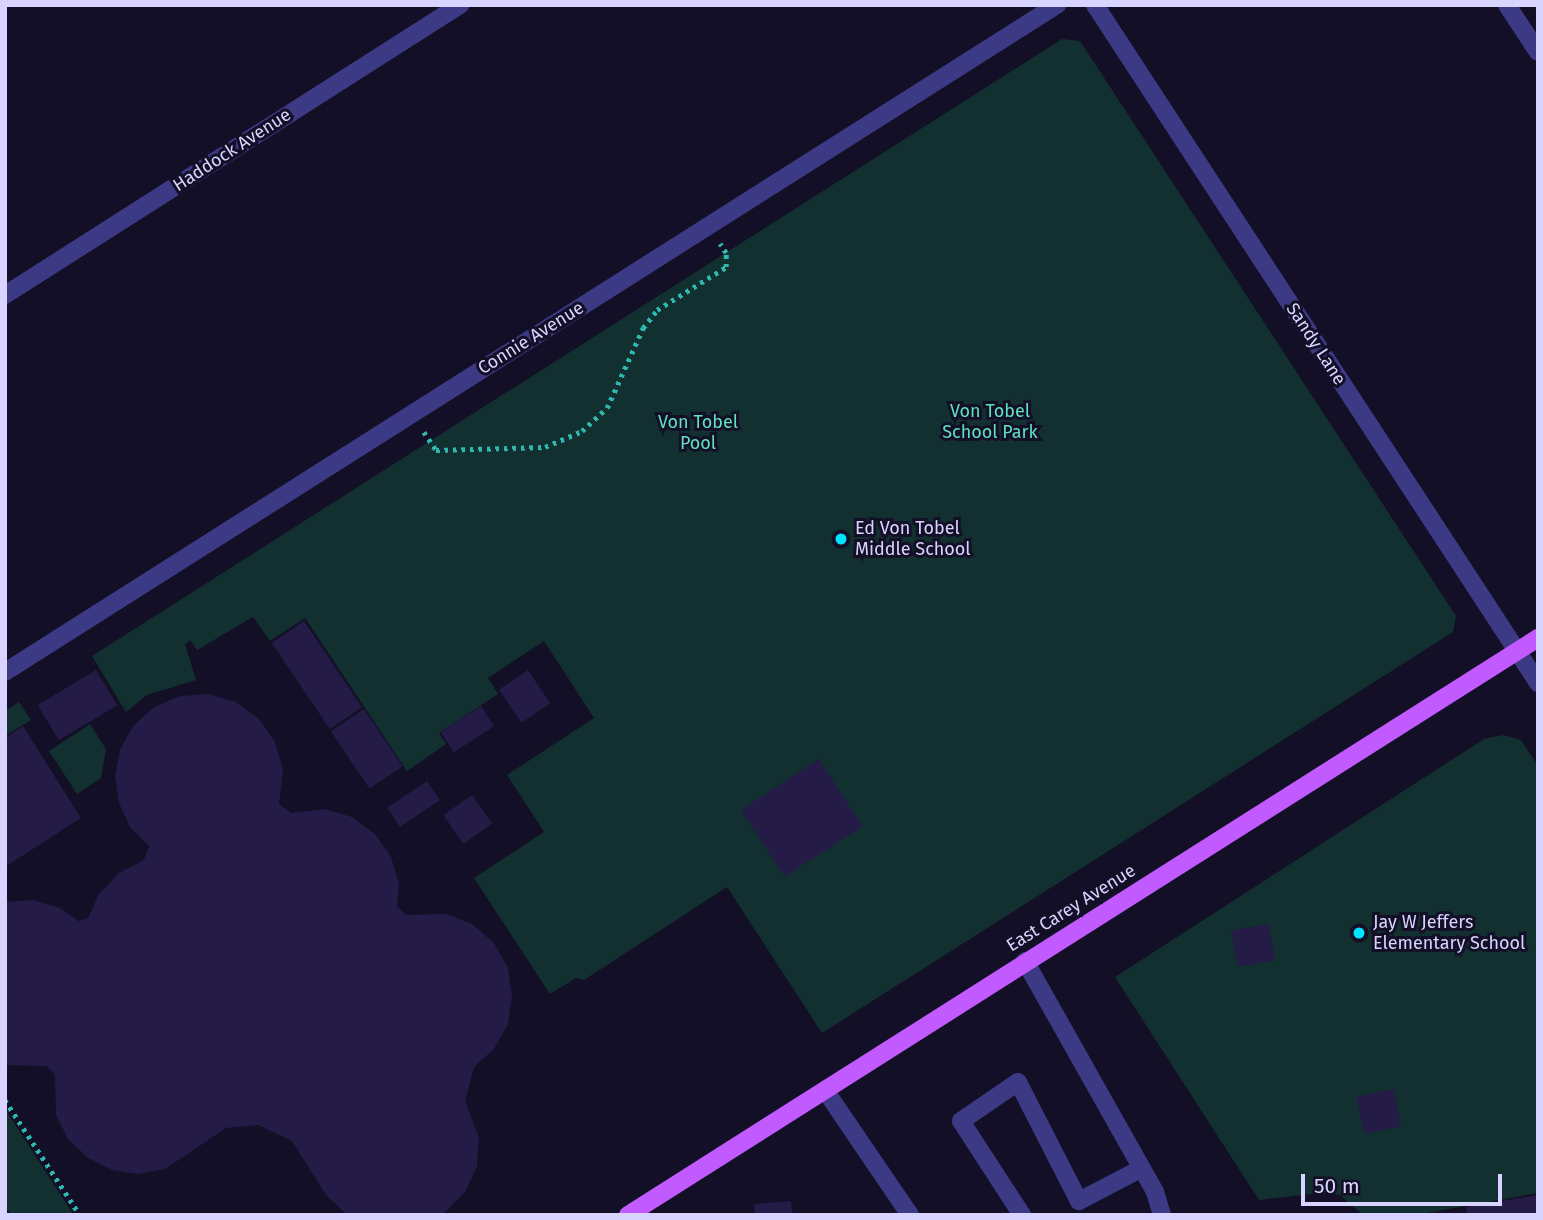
<!DOCTYPE html>
<html>
<head>
<meta charset="utf-8">
<style>
	body { margin:0 }
	#map { position:relative; width:1543px; height:1220px; overflow:hidden; background:#130f26; font-family:"Fira Sans",sans-serif }
	div>[style] { position:absolute }
	[style*='--x'] { left:calc(var(--x)*1px); top:calc(var(--y)*1px); width:calc(var(--w)*1px); rotate:calc(var(--a)*1deg) }
	.green>* { inset:0; background:#12302f }
	.building>* { inset:0; background:#241b47; transform-origin:0 0 }
	.path>* { height:4.5px; margin-top:-2.25px; transform-origin:0; background:repeating-linear-gradient(90deg,#2fb8b0 0 3.5px,transparent 0 8.5px) }
	.minor>* { height:18px; margin:-9px; padding:0 9px; transform-origin:9px; border-radius:9px; background:#3d3a85 }
	.major>* { height:18px; margin:-9px; padding:0 9px; transform-origin:9px; border-radius:9px; background:#c25bff }
	.dots>* { width:19px; height:19px; translate:-50% -50%; box-sizing:border-box; border:4px solid #130f26; border-radius:50% }
	span { translate:-50% -50%; white-space:nowrap; text-align:center; line-height:1.15; -webkit-text-stroke:6px #130f26; paint-order:stroke }
	.street-label { font-size:18px; color:#d9d4ff }
	.park-label { font-size:18px; color:#5fe0c0 }
	.poi-label { font-size:18px; color:#d9d4ff }
	.left { translate:0 -50%; text-align:left }
	.frame { position:absolute; inset:0; border:7px solid #d9d4ff; pointer-events:none }
	.scale { position:absolute; left:1301px; top:1174px; width:201px; height:32px; box-sizing:border-box; border:4px solid #d9d4ff; border-top:0; padding-left:9px; font-size:21px; line-height:24px; white-space:nowrap; color:#d9d4ff; -webkit-text-stroke:5px #130f26; paint-order:stroke }
</style>
</head>
<body>
<div id="map">
	<div class="green">
		<i style="clip-path:polygon(1062px 39px,1080px 41px,1456px 616px,1453px 632px,822px 1033px,727px 887px,584px 980px,576px 978px,550px 994px,474px 878px,544px 832px,507px 775px,594px 718px,544px 641px,488px 678px,498px 694px,439px 733px,446px 744px,407px 771px,305px 618px,270px 641px,253px 617px,197px 650px,190px 640px,185px 644px,196px 680px,147px 695px,126px 712px,92px 656px)"></i>
		<i style="clip-path:polygon(19px 702px,31px 720px,5px 736px,5px 711px)"></i>
		<i style="clip-path:polygon(90px 724px,106px 749px,101px 778px,77px 794px,49px 751px)"></i>
		<i style="clip-path:polygon(1503px 735px,1521px 740px,1538px 766px,1538px 1193px,1415px 1215px,1363px 1215px,1340px 1195px,1320px 1193px,1259px 1200px,1115px 977px,1484px 739px)"></i>
		<i style="clip-path:polygon(5px 1109px,73px 1214px,11px 1215px,5px 1206px)"></i>
	</div>
	<div class="building">
		<i style="left:304px;top:621px;width:104px;height:39px;rotate:56deg"></i>
		<i style="left:96px;top:670px;width:41px;height:68px;rotate:59deg"></i>
		<i style="left:528px;top:670px;width:40px;height:35px;rotate:56deg"></i>
		<i style="clip-path:polygon(208px 694px,236px 702px,259px 719px,275px 742px,283px 769px,279px 804px,291px 813px,325px 809px,352px 817px,375px 834px,391px 857px,399px 884px,397px 906px,406px 915px,446px 914px,472px 924px,494px 943px,508px 968px,512px 996px,508px 1024px,494px 1049px,474px 1067px,465px 1101px,479px 1138px,477px 1166px,465px 1192px,442px 1215px,347px 1215px,326px 1195px,292px 1141px,258px 1125px,226px 1128px,165px 1169px,138px 1174px,112px 1170px,88px 1158px,68px 1139px,56px 1115px,55px 1075px,47px 1066px,5px 1065px,5px 902px,33px 900px,60px 908px,78px 921px,88px 918px,99px 894px,119px 873px,144px 860px,149px 846px,130px 827px,119px 803px,115px 776px,120px 750px,133px 726px,154px 707px,180px 696px)"></i>
		<i style="left:481px;top:706px;width:24px;height:48px;rotate:57deg"></i>
		<i style="left:364px;top:709px;width:69px;height:40px;rotate:56deg"></i>
		<i style="clip-path:polygon(23px 726px,81px 818px,5px 867px,5px 738px)"></i>
		<i style="left:819px;top:759px;width:80px;height:93px;rotate:57deg"></i>
		<i style="left:427px;top:781px;width:23px;height:48px;rotate:56deg"></i>
		<i style="left:472px;top:795px;width:35px;height:35px;rotate:55deg"></i>
		<i style="left:1269px;top:924px;width:37px;height:38px;rotate:81deg"></i>
		<i style="left:1394px;top:1089px;width:38px;height:38px;rotate:79deg"></i>
		<i style="clip-path:polygon(1538px 1195px,1538px 1215px,1461px 1215px,1467px 1212px,1466px 1207px)"></i>
		<i style="clip-path:polygon(791px 1201px,792px 1213px,798px 1215px,755px 1215px,754px 1204px)"></i>
	</div>
	<div class="path">
		<i style="--x:424;--y:432;--w:22;--a:56"></i>
		<i style="--x:436;--y:450;--w:109;--a:-1.6"></i>
		<i style="--x:545;--y:447;--w:40;--a:-23.4"></i>
		<i style="--x:582;--y:431;--w:34;--a:-43"></i>
		<i style="--x:607;--y:408;--w:88;--a:-65.8"></i>
		<i style="--x:643;--y:328;--w:23;--a:-52"></i>
		<i style="--x:657;--y:310;--w:81;--a:-31.9"></i>
		<i style="--x:726;--y:267;--w:14;--a:-90"></i>
		<i style="--x:726;--y:253;--w:11;--a:-124"></i>
		<i style="--x:5;--y:1100;--w:137;--a:56.9"></i>
	</div>
	<div class="minor">
		<i style="--x:1095;--y:5;--w:810;--a:56.84"></i>
		<i style="--x:1507;--y:5;--w:56;--a:56.6"></i>
		<i style="--x:5;--y:295;--w:540;--a:-32.51"></i>
		<i style="--x:5;--y:672;--w:1246;--a:-32.38"></i>
		<i style="--x:1025;--y:961;--w:265;--a:60.6"></i>
		<i style="--x:1155;--y:1192;--w:24;--a:73"></i>
		<i style="--x:825;--y:1090;--w:151;--a:55.8"></i>
		<i style="--x:1022;--y:1215;--w:112;--a:-123"></i>
		<i style="--x:961;--y:1121;--w:69;--a:-34.4"></i>
		<i style="--x:1018;--y:1082;--w:134;--a:62.9"></i>
		<i style="--x:1079;--y:1201;--w:71;--a:-27.6"></i>
	</div>
	<div class="major">
		<i style="--x:628;--y:1215;--w:1078;--a:-32.38"></i>
	</div>
	<div class="dots">
		<i style="left:841px;top:539px;background:#00e5ff"></i>
		<i style="left:1359px;top:933px;background:#00e5ff"></i>
	</div>
	<div class="street-label">
		<span style="left:232px;top:150px;rotate:-33deg">Haddock Avenue</span>
		<span style="left:531px;top:338px;rotate:-32deg">Connie Avenue</span>
		<span style="left:1316px;top:344px;rotate:57deg">Sandy Lane</span>
		<span style="left:1071px;top:908px;rotate:-32deg">East Carey Avenue</span>
	</div>
	<div class="park-label">
		<span style="left:990px;top:422px">Von Tobel<br>School Park</span>
		<span style="left:698px;top:433px">Von Tobel<br>Pool</span>
	</div>
	<div class="poi-label">
		<span class="left" style="left:855px;top:539px">Ed Von Tobel<br>Middle School</span>
		<span class="left" style="left:1373px;top:933px">Jay W Jeffers<br>Elementary School</span>
	</div>
	<div class="frame"></div>
	<div class="scale">50 m</div>
</div>
</body>
</html>
